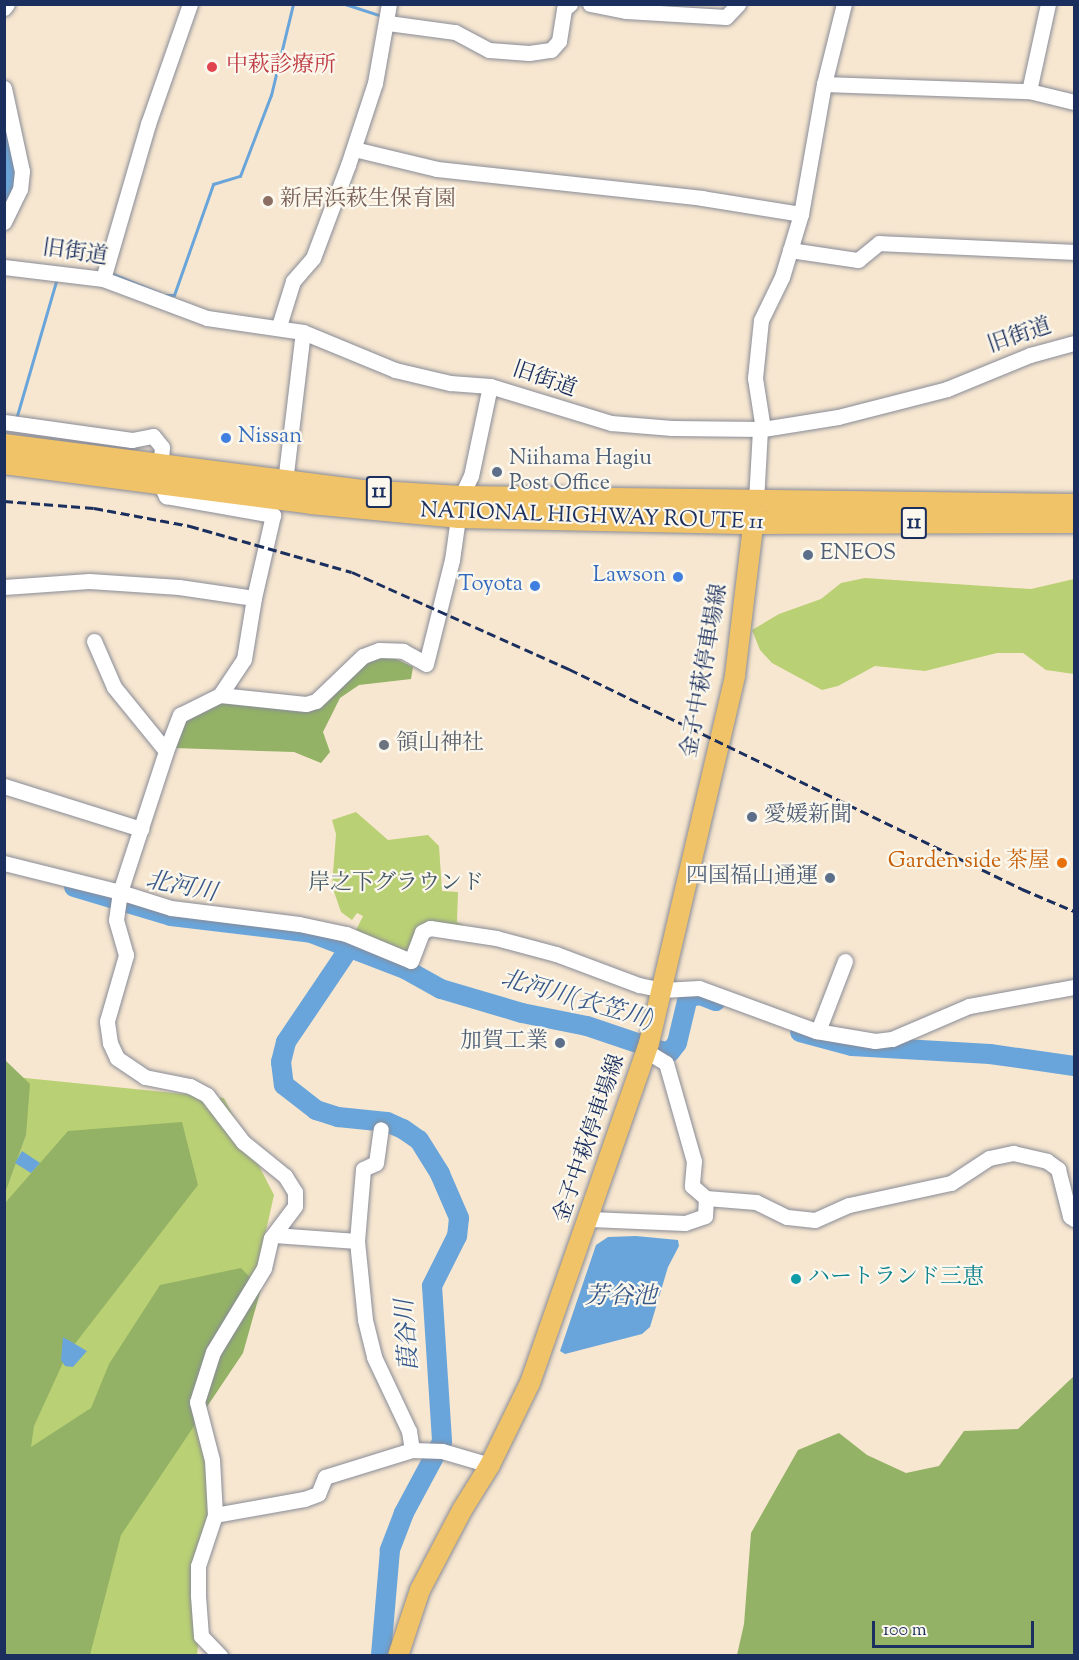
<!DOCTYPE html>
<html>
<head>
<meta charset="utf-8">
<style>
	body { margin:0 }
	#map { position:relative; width:1079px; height:1660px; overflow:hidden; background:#f7e7d0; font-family:"Sorts Mill Goudy","Noto Serif JP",serif }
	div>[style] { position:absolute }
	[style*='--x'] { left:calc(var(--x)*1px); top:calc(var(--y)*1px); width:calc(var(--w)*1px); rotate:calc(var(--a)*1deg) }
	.green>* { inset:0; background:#bad074 }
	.forest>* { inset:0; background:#93b266 }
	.water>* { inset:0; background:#69a5da }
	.stream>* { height:3px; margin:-1.5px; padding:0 1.5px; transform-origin:1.5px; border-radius:1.5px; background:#69a5da }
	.river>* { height:20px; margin:-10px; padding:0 10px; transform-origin:10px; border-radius:10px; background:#69a5da }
	.roads { filter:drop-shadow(0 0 2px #898b97) drop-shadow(0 0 2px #898b97) }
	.minor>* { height:15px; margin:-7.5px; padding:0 7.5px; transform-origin:7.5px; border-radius:7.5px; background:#fff }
	.major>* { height:20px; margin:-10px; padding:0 10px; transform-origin:10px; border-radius:10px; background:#f0c369 }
	.highway>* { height:22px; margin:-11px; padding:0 11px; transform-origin:11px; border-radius:11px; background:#f0c369 }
	.rail>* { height:3px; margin-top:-1.5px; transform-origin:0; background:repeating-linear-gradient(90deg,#1b2f5e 0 9px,transparent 0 13.5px) }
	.dots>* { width:16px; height:16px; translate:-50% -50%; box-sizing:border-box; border:3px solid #fbf7ec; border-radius:50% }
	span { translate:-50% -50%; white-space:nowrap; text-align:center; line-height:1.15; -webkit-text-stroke:4.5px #fbf7ec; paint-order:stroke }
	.shield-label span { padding:2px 4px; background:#fbf7ec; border:2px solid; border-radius:4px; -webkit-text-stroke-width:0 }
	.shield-label { font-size:21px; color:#1b2f5e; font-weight:700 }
	.health-label { font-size:22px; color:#be3a42 }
	.left { translate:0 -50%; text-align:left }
	.education-label { font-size:22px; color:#785e54 }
	.street-label { font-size:22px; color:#1b2f5e }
	.shop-label { font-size:22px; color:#366cbe }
	.right { translate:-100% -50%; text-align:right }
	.service-label { font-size:22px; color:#4e5e75 }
	.worship-label { font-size:22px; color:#5b616d }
	.food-label { font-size:22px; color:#c56008 }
	.park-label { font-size:22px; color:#435764 }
	.culture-label { font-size:22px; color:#0d838f }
	.water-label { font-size:24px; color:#365889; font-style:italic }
	.frame { position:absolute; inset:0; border:6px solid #1b2f5e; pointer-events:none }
	.scale { position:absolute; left:872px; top:1621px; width:162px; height:27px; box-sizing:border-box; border:3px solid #1b2f5e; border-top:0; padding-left:8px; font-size:18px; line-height:21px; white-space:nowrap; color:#1b2f5e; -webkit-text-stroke:4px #fbf7ec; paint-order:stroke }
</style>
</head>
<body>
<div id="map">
	<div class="green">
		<i style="clip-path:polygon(865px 578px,1031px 589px,1074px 579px,1074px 674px,1046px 670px,1023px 653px,997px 653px,925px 671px,875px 666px,838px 686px,822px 690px,772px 663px,760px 650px,752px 630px,779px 614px,821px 599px,841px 583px)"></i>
		<i style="clip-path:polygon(356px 812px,388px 840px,428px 835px,439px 846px,442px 891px,458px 892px,457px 922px,464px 925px,462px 929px,428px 923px,407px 954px,355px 932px,363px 916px,357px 913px,352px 920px,341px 912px,332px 886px,336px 834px,332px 820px)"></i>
		<i style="clip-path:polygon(5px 1076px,224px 1098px,274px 1195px,240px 1347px,202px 1410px,212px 1518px,195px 1563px,199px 1637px,197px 1655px,5px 1656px)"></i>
	</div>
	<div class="forest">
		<i style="clip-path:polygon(390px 656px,413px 667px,411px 679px,359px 685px,340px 698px,323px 732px,330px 752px,321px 763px,294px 752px,174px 748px,187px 717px,205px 706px,226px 703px,230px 699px,310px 711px,359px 665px)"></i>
		<i style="clip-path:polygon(5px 1060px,30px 1084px,26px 1135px,5px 1193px)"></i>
		<i style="clip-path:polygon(182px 1122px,198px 1185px,67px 1354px,34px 1426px,31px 1447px,91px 1408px,109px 1364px,160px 1285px,241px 1268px,261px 1289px,243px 1353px,121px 1535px,90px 1655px,5px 1656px,5px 1203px,68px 1131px)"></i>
		<i style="clip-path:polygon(1074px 1376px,1074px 1655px,737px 1655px,744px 1624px,751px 1533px,798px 1450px,839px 1433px,867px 1455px,906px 1473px,939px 1466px,964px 1431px,1018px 1429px)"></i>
	</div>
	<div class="water">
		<i style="clip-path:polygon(22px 1151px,40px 1163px,31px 1173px,15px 1163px)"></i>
		<i style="clip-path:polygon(636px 1236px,678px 1240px,679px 1246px,668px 1267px,650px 1327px,642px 1334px,565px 1354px,560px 1351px,596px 1245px,608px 1237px)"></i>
		<i style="clip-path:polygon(63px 1337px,87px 1351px,73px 1367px,65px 1366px,61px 1360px)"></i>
	</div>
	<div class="stream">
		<i style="--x:345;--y:4;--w:39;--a:18"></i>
		<i style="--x:110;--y:273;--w:53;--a:22.2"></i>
		<i style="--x:165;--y:295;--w:9;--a:0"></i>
		<i style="--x:174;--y:295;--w:118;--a:-70.6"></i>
		<i style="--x:213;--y:184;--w:28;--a:-17"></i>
		<i style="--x:240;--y:176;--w:87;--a:-69.1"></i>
		<i style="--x:271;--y:95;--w:94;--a:-76.4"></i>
		<i style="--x:16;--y:419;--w:147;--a:-73.8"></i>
	</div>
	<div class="river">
		<i style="--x:4;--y:202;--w:26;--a:-69"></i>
		<i style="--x:13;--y:178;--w:43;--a:-96.6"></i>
		<i style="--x:74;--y:887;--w:101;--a:16.6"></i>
		<i style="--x:171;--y:916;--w:141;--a:6.9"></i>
		<i style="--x:311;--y:933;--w:101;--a:21"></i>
		<i style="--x:405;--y:969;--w:41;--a:29.1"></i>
		<i style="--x:441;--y:989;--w:84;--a:16.5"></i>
		<i style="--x:522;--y:1013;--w:66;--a:11.3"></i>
		<i style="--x:587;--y:1026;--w:78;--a:18.7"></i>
		<i style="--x:661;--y:1051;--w:9;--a:6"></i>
		<i style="--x:670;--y:1052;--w:11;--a:-52"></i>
		<i style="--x:677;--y:1043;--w:47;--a:-76.6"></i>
		<i style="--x:688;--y:997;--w:12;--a:-9"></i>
		<i style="--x:700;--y:995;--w:17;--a:21"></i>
		<i style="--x:348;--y:950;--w:111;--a:124"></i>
		<i style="--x:286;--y:1042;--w:21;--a:104"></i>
		<i style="--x:281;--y:1062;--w:23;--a:83"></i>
		<i style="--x:284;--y:1085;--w:41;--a:38"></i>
		<i style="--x:316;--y:1110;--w:23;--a:18"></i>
		<i style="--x:338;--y:1117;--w:49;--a:5.8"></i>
		<i style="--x:387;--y:1122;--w:17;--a:24"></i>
		<i style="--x:403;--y:1129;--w:19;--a:35"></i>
		<i style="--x:419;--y:1140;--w:40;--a:58"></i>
		<i style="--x:440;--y:1174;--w:48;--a:66.6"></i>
		<i style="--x:459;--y:1218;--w:18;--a:96"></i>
		<i style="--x:457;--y:1236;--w:56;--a:116.6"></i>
		<i style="--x:432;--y:1286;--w:156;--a:86.3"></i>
		<i style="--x:442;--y:1442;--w:81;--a:118.2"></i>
		<i style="--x:404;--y:1513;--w:40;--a:111"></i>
		<i style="--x:390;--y:1550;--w:106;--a:94.9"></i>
		<i style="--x:800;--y:1032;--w:54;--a:15.1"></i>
		<i style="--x:852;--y:1046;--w:138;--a:3.3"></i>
		<i style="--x:990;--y:1054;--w:85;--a:8.1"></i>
	</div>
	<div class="roads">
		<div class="minor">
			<i style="--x:590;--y:4;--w:37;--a:11"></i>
			<i style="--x:626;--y:11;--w:100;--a:3.4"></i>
			<i style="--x:726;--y:17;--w:18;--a:-47"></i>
			<i style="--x:4;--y:8;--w:5;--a:-53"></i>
			<i style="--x:388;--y:23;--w:68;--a:7.7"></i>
			<i style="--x:455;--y:32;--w:38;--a:28"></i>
			<i style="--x:489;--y:50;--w:40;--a:4.3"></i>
			<i style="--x:529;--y:53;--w:22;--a:-8"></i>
			<i style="--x:551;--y:50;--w:12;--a:-48"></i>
			<i style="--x:559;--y:41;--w:32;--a:-81"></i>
			<i style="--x:564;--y:9;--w:8;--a:-40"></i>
			<i style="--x:824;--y:84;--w:205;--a:2"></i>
			<i style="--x:1029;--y:91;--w:89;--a:-77.7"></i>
			<i style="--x:4;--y:88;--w:85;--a:77.8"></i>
			<i style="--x:22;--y:171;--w:18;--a:96"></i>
			<i style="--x:20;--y:189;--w:37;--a:116"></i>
			<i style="--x:1029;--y:91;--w:46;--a:13.7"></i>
			<i style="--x:354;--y:149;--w:85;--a:13.5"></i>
			<i style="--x:437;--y:169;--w:267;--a:6.2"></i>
			<i style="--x:702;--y:198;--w:100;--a:9.2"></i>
			<i style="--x:801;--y:214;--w:132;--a:-80"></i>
			<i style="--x:824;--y:84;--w:82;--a:-76"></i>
			<i style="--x:790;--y:250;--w:69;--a:8.4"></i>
			<i style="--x:858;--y:260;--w:27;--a:-39"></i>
			<i style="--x:879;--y:243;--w:195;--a:2.6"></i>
			<i style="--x:4;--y:267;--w:100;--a:6.9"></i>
			<i style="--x:103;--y:279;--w:111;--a:20.6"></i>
			<i style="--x:207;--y:318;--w:97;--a:8.3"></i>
			<i style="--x:303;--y:332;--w:100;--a:22.4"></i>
			<i style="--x:395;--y:370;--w:57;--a:13.3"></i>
			<i style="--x:450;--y:383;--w:40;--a:4.3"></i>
			<i style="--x:490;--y:386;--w:127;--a:17"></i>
			<i style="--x:611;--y:423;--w:61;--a:4.7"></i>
			<i style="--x:672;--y:428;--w:91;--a:0.6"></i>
			<i style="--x:763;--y:429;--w:76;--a:-9.1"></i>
			<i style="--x:838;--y:417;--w:113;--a:-14.4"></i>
			<i style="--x:947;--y:389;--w:90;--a:-22.3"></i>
			<i style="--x:1030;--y:355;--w:46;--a:-15.3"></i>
			<i style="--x:103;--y:279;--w:161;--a:-73.8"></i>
			<i style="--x:148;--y:124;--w:127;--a:-70.7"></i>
			<i style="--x:279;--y:326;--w:47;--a:-72.7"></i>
			<i style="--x:293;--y:281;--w:30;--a:-49"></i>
			<i style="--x:313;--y:258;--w:99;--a:-69.4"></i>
			<i style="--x:348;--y:165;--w:86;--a:-71.8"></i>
			<i style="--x:375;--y:83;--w:80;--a:-80"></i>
			<i style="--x:4;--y:422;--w:129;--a:8"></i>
			<i style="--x:132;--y:440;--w:21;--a:-11"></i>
			<i style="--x:153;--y:436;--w:14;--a:51"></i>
			<i style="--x:162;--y:447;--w:34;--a:95"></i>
			<i style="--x:159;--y:481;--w:17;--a:65"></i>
			<i style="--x:166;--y:496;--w:109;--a:10.1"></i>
			<i style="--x:273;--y:515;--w:85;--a:102.9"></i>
			<i style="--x:254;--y:598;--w:76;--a:-171.7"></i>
			<i style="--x:179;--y:587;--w:90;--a:-176.2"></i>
			<i style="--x:89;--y:581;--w:85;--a:176"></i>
			<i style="--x:763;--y:429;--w:52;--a:-98.9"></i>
			<i style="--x:755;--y:378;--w:58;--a:-84.1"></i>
			<i style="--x:761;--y:320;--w:48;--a:-64"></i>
			<i style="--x:782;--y:277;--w:66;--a:-73.2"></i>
			<i style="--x:285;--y:482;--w:151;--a:-83.2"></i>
			<i style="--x:756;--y:501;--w:72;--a:-86.8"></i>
			<i style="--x:94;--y:641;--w:50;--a:66.5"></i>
			<i style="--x:114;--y:687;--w:82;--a:50.9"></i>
			<i style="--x:166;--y:751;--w:39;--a:-69"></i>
			<i style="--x:180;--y:715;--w:45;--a:-26.6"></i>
			<i style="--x:220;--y:695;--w:43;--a:-56.3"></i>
			<i style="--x:244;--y:659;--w:62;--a:-80.7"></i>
			<i style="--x:220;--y:695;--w:86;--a:6"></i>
			<i style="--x:306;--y:704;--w:10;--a:-17"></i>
			<i style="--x:316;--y:701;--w:65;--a:-43.8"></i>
			<i style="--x:363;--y:656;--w:17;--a:-21"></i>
			<i style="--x:379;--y:650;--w:24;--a:2"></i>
			<i style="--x:403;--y:651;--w:26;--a:29"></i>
			<i style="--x:426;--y:664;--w:107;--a:-76"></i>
			<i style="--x:452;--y:560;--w:64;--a:-81.9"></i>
			<i style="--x:461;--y:497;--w:23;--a:-65"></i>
			<i style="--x:471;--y:476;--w:92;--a:-78.1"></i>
			<i style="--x:4;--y:786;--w:144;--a:17.4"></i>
			<i style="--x:4;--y:863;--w:120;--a:14"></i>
			<i style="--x:120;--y:892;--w:148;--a:-71.9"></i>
			<i style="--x:818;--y:1031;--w:75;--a:-68.9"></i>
			<i style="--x:646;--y:1051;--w:23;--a:31"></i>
			<i style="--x:666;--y:1063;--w:102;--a:74.1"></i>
			<i style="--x:694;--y:1161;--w:25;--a:95"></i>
			<i style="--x:692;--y:1186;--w:18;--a:41"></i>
			<i style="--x:706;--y:1198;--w:50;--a:4.6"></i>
			<i style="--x:756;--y:1202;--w:34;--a:26"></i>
			<i style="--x:787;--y:1217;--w:28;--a:6"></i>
			<i style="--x:815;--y:1220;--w:37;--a:-24"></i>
			<i style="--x:849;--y:1205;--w:104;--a:-12.2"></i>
			<i style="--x:951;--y:1183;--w:45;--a:-33.3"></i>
			<i style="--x:989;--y:1158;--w:25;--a:-12"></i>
			<i style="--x:1013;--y:1153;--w:35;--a:13"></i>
			<i style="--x:1047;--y:1161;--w:14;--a:36"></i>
			<i style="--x:1058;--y:1169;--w:49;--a:75.7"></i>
			<i style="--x:1070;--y:1216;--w:5;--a:37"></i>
			<i style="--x:590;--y:1219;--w:95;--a:2.4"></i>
			<i style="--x:685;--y:1223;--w:21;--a:-19"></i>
			<i style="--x:705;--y:1216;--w:18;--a:-87"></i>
			<i style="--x:274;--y:1235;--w:83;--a:4.1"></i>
			<i style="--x:357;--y:1241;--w:79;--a:84.2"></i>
			<i style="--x:365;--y:1320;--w:38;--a:76"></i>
			<i style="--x:374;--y:1357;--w:82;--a:64.7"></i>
			<i style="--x:409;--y:1431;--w:19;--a:81"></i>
			<i style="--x:412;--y:1450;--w:30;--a:2"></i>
			<i style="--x:442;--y:1451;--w:50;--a:16.3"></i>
			<i style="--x:357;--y:1241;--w:72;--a:-85.2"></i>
			<i style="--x:363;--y:1169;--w:14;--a:-25"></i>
			<i style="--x:376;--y:1163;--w:34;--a:-82"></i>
			<i style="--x:412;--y:1450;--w:91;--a:162.8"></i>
			<i style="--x:325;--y:1477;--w:18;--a:112"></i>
			<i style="--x:318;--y:1494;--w:15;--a:160"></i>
			<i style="--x:304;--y:1499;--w:90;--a:169.8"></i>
			<i style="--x:215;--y:1515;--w:55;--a:-93.1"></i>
			<i style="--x:212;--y:1460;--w:60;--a:-104.5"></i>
			<i style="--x:197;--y:1402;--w:52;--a:-72.3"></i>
			<i style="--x:213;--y:1352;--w:98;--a:-58.7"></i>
			<i style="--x:264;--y:1268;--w:31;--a:-77"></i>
			<i style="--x:271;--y:1238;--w:40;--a:-53"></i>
			<i style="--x:295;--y:1206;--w:14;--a:-90"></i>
			<i style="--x:295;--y:1192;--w:19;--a:-122"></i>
			<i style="--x:285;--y:1176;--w:54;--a:-141"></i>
			<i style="--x:243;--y:1142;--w:59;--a:-127.5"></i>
			<i style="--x:207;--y:1095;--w:19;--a:-152"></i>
			<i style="--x:190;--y:1086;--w:46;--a:-168.7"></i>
			<i style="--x:145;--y:1077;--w:34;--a:-146"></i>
			<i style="--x:117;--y:1058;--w:17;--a:-115"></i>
			<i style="--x:110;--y:1043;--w:22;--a:-98"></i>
			<i style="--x:107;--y:1021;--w:69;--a:-73.9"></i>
			<i style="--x:126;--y:955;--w:36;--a:-106"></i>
			<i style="--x:116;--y:920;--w:28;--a:-82"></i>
			<i style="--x:120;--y:892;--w:53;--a:17.4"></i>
			<i style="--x:171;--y:908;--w:129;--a:7.1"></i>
			<i style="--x:299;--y:924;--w:48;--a:12"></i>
			<i style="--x:346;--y:934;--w:70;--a:22.6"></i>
			<i style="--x:411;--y:961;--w:31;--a:-69"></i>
			<i style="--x:422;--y:932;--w:9;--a:-27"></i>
			<i style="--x:430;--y:928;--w:67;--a:8.6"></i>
			<i style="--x:496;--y:938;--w:62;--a:14.9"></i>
			<i style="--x:556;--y:954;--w:89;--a:20.5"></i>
			<i style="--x:639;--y:985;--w:24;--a:12"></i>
			<i style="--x:662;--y:990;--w:37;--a:-3"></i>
			<i style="--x:699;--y:988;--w:125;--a:20.2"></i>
			<i style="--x:816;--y:1031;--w:60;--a:9.6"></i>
			<i style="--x:875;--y:1041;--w:17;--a:-7"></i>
			<i style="--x:892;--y:1039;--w:84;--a:-23.2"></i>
			<i style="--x:969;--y:1006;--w:107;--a:-10.3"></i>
			<i style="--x:215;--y:1515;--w:54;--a:108.4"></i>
			<i style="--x:198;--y:1566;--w:30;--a:90"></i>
			<i style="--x:198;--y:1596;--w:40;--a:85.7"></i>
			<i style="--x:201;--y:1636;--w:28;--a:46"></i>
		</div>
		<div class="major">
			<i style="--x:398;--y:1656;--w:70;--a:-71.6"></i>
			<i style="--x:420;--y:1590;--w:90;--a:-62.3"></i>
			<i style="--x:462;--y:1510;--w:53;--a:-58.1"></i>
			<i style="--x:490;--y:1465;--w:91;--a:-64"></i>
			<i style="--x:530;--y:1383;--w:360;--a:-70.7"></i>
			<i style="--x:649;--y:1043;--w:378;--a:-76.8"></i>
			<i style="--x:735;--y:675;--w:167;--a:-83.1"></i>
		</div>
		<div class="highway">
			<i style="--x:4;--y:445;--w:361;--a:7.3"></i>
			<i style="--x:362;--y:491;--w:99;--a:3.5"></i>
			<i style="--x:461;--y:497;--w:613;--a:0.75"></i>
			<i style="--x:4;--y:463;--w:310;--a:7.4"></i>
			<i style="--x:311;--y:503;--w:149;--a:5.4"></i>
			<i style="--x:459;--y:517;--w:295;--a:1.2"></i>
			<i style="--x:754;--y:523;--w:320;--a:-0.2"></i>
		</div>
	</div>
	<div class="rail">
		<i style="--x:4;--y:501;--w:90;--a:4.4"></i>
		<i style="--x:94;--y:508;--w:98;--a:10.6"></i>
		<i style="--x:190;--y:526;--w:168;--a:15.9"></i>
		<i style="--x:352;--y:572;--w:238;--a:24.1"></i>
		<i style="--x:569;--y:669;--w:504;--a:25.9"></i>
		<i style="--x:1022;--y:889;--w:56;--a:22.9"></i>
	</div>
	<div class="dots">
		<i style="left:212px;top:67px;background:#e0444e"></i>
		<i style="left:268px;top:201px;background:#8d6e63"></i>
		<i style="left:226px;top:438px;background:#3f7fe0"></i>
		<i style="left:497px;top:472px;background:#5c6f8a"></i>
		<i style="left:808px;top:555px;background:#5c6f8a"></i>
		<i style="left:678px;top:577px;background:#3f7fe0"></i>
		<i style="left:535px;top:586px;background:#3f7fe0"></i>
		<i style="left:384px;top:745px;background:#6b7280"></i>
		<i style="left:752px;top:817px;background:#5c6f8a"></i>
		<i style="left:1062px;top:863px;background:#e8710a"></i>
		<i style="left:830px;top:878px;background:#5c6f8a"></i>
		<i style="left:560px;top:1043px;background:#5c6f8a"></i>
		<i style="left:796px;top:1279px;background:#0f9aa8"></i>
	</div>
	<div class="shield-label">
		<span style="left:379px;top:492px">11</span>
		<span style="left:914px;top:523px">11</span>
	</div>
	<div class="health-label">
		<span class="left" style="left:226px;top:67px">中萩診療所</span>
	</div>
	<div class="education-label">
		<span class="left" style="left:280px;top:201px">新居浜萩生保育園</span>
	</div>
	<div class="street-label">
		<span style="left:75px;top:254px;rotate:8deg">旧街道</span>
		<span style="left:1020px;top:337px;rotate:-19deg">旧街道</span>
		<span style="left:544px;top:381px;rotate:19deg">旧街道</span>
		<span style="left:592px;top:518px;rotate:2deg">NATIONAL HIGHWAY ROUTE 11</span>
		<span style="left:706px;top:671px;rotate:-80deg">金子中萩停車場線</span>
		<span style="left:591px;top:1139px;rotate:-71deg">金子中萩停車場線</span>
	</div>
	<div class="shop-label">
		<span class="left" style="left:238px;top:438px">Nissan</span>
		<span class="right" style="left:666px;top:577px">Lawson</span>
		<span class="right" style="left:523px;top:586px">Toyota</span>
	</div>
	<div class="service-label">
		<span class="left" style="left:509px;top:472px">Niihama Hagiu<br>Post Office</span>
		<span class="left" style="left:820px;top:555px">ENEOS</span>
		<span class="left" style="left:764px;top:817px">愛媛新聞</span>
		<span class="right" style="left:818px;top:878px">四国福山通運</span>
		<span class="right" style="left:548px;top:1043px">加賀工業</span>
	</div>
	<div class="worship-label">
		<span class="left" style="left:396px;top:745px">領山神社</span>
	</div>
	<div class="food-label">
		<span class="right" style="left:1050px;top:863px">Garden side 茶屋</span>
	</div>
	<div class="park-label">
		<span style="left:396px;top:885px">岸之下グラウンド</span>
	</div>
	<div class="culture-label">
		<span class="left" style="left:808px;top:1279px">ハートランド三恵</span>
	</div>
	<div class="water-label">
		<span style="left:181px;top:888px;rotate:11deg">北河川</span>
		<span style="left:577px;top:1001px;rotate:16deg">北河川(衣笠川)</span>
		<span style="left:621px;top:1298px">芳谷池</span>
		<span style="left:409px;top:1335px;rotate:-94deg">葭谷川</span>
	</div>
	<div class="frame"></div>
	<div class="scale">100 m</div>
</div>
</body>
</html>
